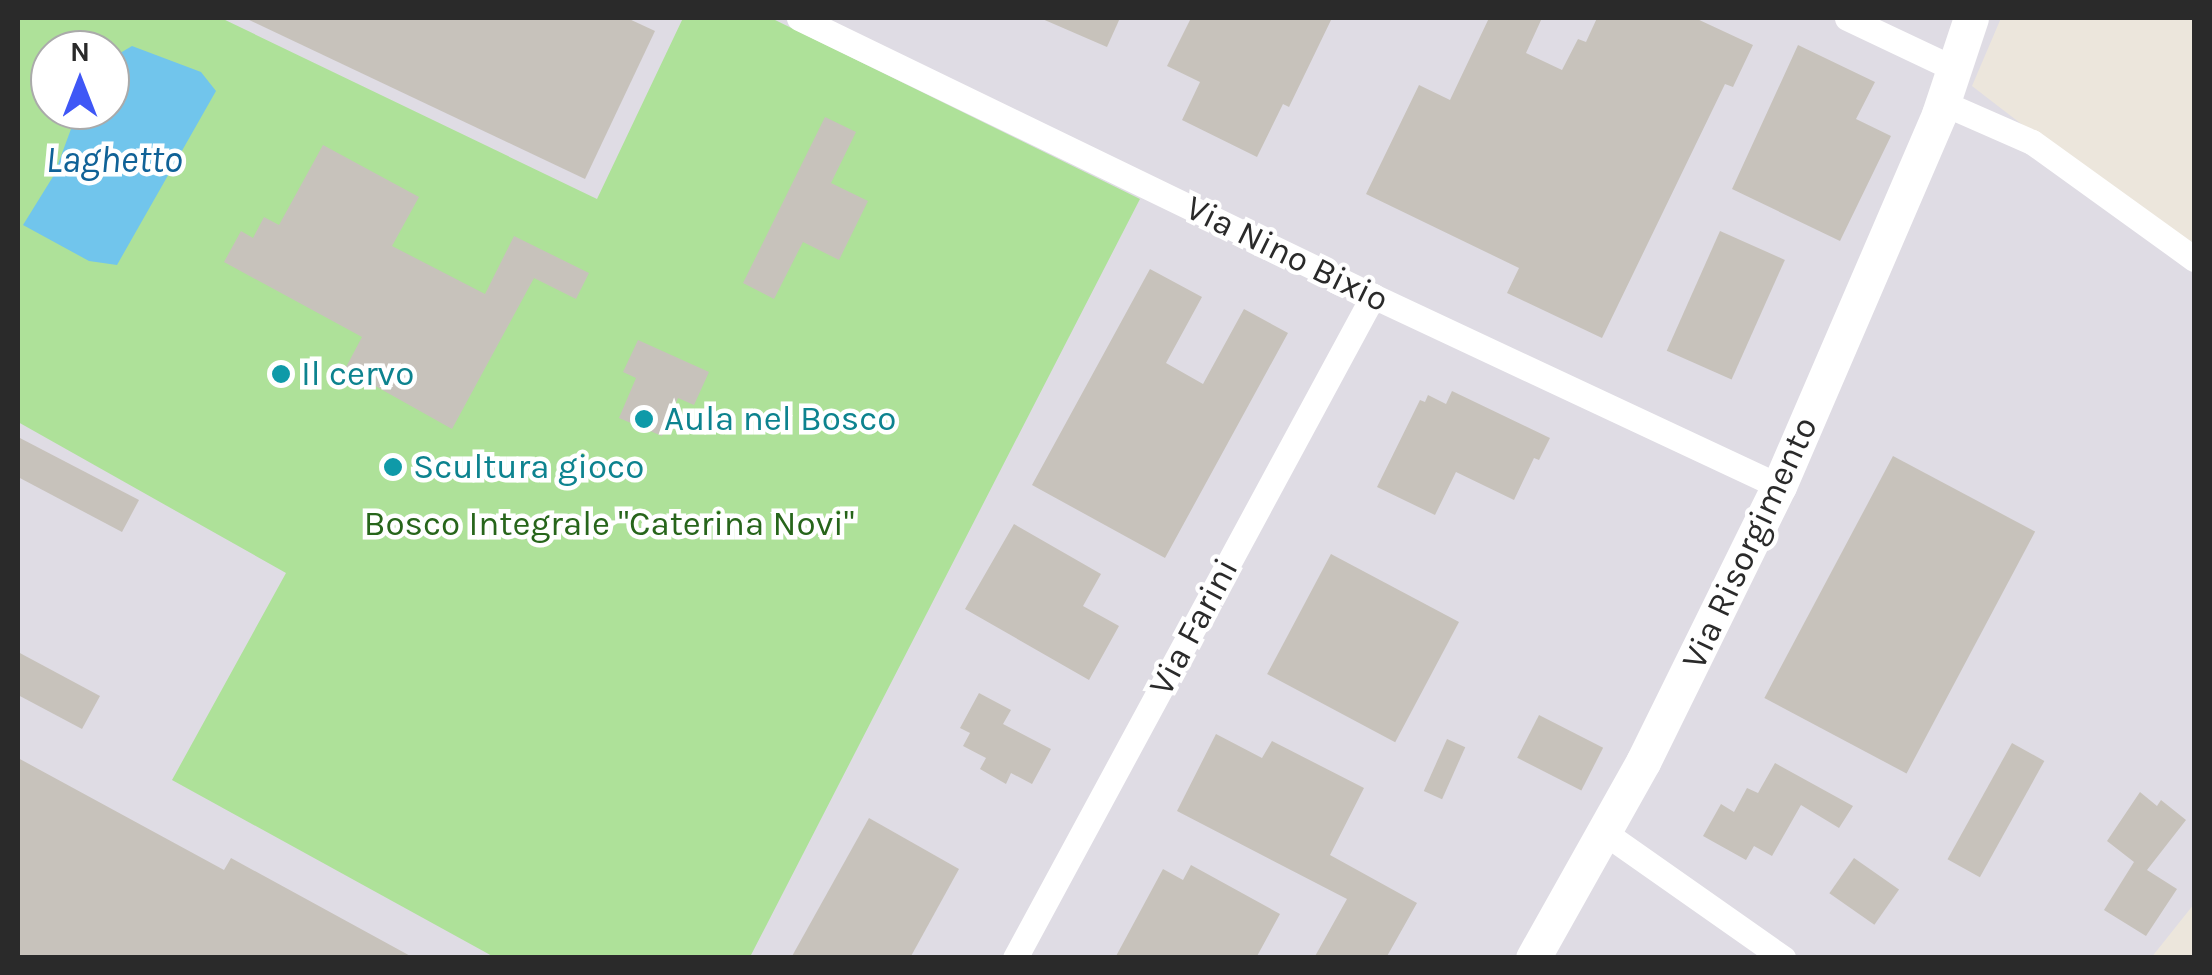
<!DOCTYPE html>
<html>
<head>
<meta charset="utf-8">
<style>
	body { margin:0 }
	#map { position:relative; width:2212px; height:975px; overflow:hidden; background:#ece6dc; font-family:Karla,sans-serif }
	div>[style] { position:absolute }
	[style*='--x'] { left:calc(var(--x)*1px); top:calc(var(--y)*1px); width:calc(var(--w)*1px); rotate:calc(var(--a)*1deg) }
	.industrial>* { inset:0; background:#dfdce4 }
	.green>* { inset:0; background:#aee199 }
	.water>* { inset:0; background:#71c5ec }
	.building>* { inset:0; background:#c7c2bb; transform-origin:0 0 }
	.street>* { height:25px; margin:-12.5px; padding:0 12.5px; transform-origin:12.5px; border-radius:12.5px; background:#fff }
	.secondary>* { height:35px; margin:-17.5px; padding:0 17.5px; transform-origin:17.5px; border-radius:17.5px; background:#fff }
	.dots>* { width:28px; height:28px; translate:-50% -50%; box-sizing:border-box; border:5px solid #fff; border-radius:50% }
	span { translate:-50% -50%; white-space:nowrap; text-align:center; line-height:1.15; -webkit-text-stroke:9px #fff; paint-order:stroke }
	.street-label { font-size:35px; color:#2a2a2a }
	.culture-label { font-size:35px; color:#0d838f }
	.left { translate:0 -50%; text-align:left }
	.park-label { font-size:35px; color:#27651b }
	.water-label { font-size:38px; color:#106297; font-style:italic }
	.frame { position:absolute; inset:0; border:20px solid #2a2a2a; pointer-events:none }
	.north { position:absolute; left:30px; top:30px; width:100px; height:100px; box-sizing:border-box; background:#fff; border:2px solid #aaa; border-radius:50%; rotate:0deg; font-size:28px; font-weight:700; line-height:40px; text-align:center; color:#2a2a2a }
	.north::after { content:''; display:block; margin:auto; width:35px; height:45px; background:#3f57f6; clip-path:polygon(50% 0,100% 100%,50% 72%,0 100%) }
</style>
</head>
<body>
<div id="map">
	<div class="industrial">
		<i style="clip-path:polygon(evenodd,18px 18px,2001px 18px,1972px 86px,2194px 257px,2194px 904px,2151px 958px,18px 957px,18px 18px,50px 50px,110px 50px,110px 110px,50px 110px,50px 50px)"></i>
	</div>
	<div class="green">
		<i style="clip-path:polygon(evenodd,18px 18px,221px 18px,597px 199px,683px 18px,771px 18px,1140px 199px,750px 957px,494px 957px,172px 780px,286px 573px,18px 422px,18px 18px,50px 50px,110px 50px,110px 110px,50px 110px,50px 50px)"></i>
	</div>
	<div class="water">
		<i style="clip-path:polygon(132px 46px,201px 72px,216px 91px,117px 265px,89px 261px,23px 225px,54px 175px,78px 110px,110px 110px,110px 59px)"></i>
	</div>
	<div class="building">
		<i style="clip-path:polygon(245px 18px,627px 18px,655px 31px,585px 179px)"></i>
		<i style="clip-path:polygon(1040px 18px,1120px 18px,1107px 47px)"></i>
		<i style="clip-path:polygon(1191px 18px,1332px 18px,1289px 107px,1283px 104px,1257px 157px,1182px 120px,1200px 82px,1167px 66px)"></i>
		<i style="clip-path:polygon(1489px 18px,1542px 18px,1526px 53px,1562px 70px,1578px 39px,1586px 42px,1597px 18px,1695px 18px,1753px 45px,1733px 87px,1725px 84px,1602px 338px,1507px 293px,1519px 268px,1366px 194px,1419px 85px,1450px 100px)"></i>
		<i style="clip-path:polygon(1798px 45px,1875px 82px,1856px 119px,1891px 136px,1840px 241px,1732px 189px)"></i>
		<i style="clip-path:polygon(825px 117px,856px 132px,831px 183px,868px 201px,839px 260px,803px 242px,774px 299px,743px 283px)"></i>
		<i style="clip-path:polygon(323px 145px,419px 197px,392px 246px,485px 294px,514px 236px,589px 273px,576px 299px,534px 278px,452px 429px,345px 369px,362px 337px,224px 262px,241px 231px,253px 238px,264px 217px,279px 225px)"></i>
		<i style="left:1720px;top:231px;width:71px;height:131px;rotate:24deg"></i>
		<i style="clip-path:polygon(1150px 269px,1202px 297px,1166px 363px,1203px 384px,1244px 309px,1288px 333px,1165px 558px,1032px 485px)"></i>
		<i style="clip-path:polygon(638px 340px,709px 372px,694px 405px,678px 398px,662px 436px,619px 418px,636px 378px,623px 372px)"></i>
		<i style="clip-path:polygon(1452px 391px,1550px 438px,1539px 460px,1534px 458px,1514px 500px,1456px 472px,1435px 515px,1377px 487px,1420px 400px,1425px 402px,1428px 395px,1446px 404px)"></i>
		<i style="clip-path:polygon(18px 437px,139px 500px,122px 532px,18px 477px)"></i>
		<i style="left:1893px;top:456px;width:161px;height:274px;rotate:28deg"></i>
		<i style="clip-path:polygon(1014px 524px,1101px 574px,1083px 606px,1119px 626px,1089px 680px,965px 609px)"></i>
		<i style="left:1331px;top:554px;width:145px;height:136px;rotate:28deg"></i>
		<i style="clip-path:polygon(18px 652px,100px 696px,82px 729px,18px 695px)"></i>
		<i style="clip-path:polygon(979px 693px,1011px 710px,1003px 724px,1051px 749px,1032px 784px,1011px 773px,1006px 784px,980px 769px,986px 758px,963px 746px,970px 733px,960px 728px)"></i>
		<i style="left:1539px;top:715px;width:72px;height:48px;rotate:27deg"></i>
		<i style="clip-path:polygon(1216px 734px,1262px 758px,1272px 741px,1364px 788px,1330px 855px,1417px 903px,1386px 958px,1314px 958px,1347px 899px,1177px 811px)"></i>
		<i style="left:1447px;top:739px;width:20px;height:57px;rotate:24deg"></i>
		<i style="left:2012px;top:743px;width:37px;height:133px;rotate:29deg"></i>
		<i style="clip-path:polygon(18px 758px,224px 870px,231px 858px,414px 958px,18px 958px)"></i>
		<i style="clip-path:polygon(1775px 763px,1853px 806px,1839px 828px,1801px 805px,1772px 856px,1754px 846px,1746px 860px,1703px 836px,1721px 804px,1734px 812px,1747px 788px,1758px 793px)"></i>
		<i style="clip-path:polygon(2140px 792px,2157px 806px,2161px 800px,2186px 820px,2147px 870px,2177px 889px,2146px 936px,2104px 910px,2134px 862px,2107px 841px)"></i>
		<i style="clip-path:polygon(869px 818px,959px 869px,910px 958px,791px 958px)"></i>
		<i style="left:1854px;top:858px;width:55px;height:43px;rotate:35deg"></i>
		<i style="clip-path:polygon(1191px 865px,1280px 914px,1256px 958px,1115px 958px,1163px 869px,1183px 880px)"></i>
	</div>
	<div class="street">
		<i style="--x:799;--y:18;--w:638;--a:25.84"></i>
		<i style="--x:1373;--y:296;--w:448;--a:25.1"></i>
		<i style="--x:1847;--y:18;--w:119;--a:25.3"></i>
		<i style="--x:1943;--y:103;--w:97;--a:23.7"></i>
		<i style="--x:2032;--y:142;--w:200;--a:35.8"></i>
		<i style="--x:1605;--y:833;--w:218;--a:35.1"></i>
		<i style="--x:1015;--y:958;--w:753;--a:-61.6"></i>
	</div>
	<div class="secondary">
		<i style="--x:1533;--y:958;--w:225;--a:-60.7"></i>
		<i style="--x:1643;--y:762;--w:308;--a:-63.8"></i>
		<i style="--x:1779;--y:486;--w:405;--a:-66.7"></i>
		<i style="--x:1939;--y:114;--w:101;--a:-71.6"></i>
	</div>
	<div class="dots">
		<i style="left:281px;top:374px;background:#0f9aa8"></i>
		<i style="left:644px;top:419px;background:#0f9aa8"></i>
		<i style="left:393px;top:467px;background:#0f9aa8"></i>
	</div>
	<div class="street-label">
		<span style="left:1287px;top:254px;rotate:26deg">Via Nino Bixio</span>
		<span style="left:1750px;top:543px;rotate:-65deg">Via Risorgimento</span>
		<span style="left:1194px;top:627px;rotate:-62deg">Via Farini</span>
	</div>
	<div class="culture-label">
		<span class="left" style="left:301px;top:374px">Il cervo</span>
		<span class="left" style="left:664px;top:419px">Aula nel Bosco</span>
		<span class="left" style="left:413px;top:467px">Scultura gioco</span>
	</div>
	<div class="park-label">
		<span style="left:609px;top:524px">Bosco Integrale "Caterina Novi"</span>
	</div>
	<div class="water-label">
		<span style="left:114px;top:160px">Laghetto</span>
	</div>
	<div class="frame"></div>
	<div class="north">N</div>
</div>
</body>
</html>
